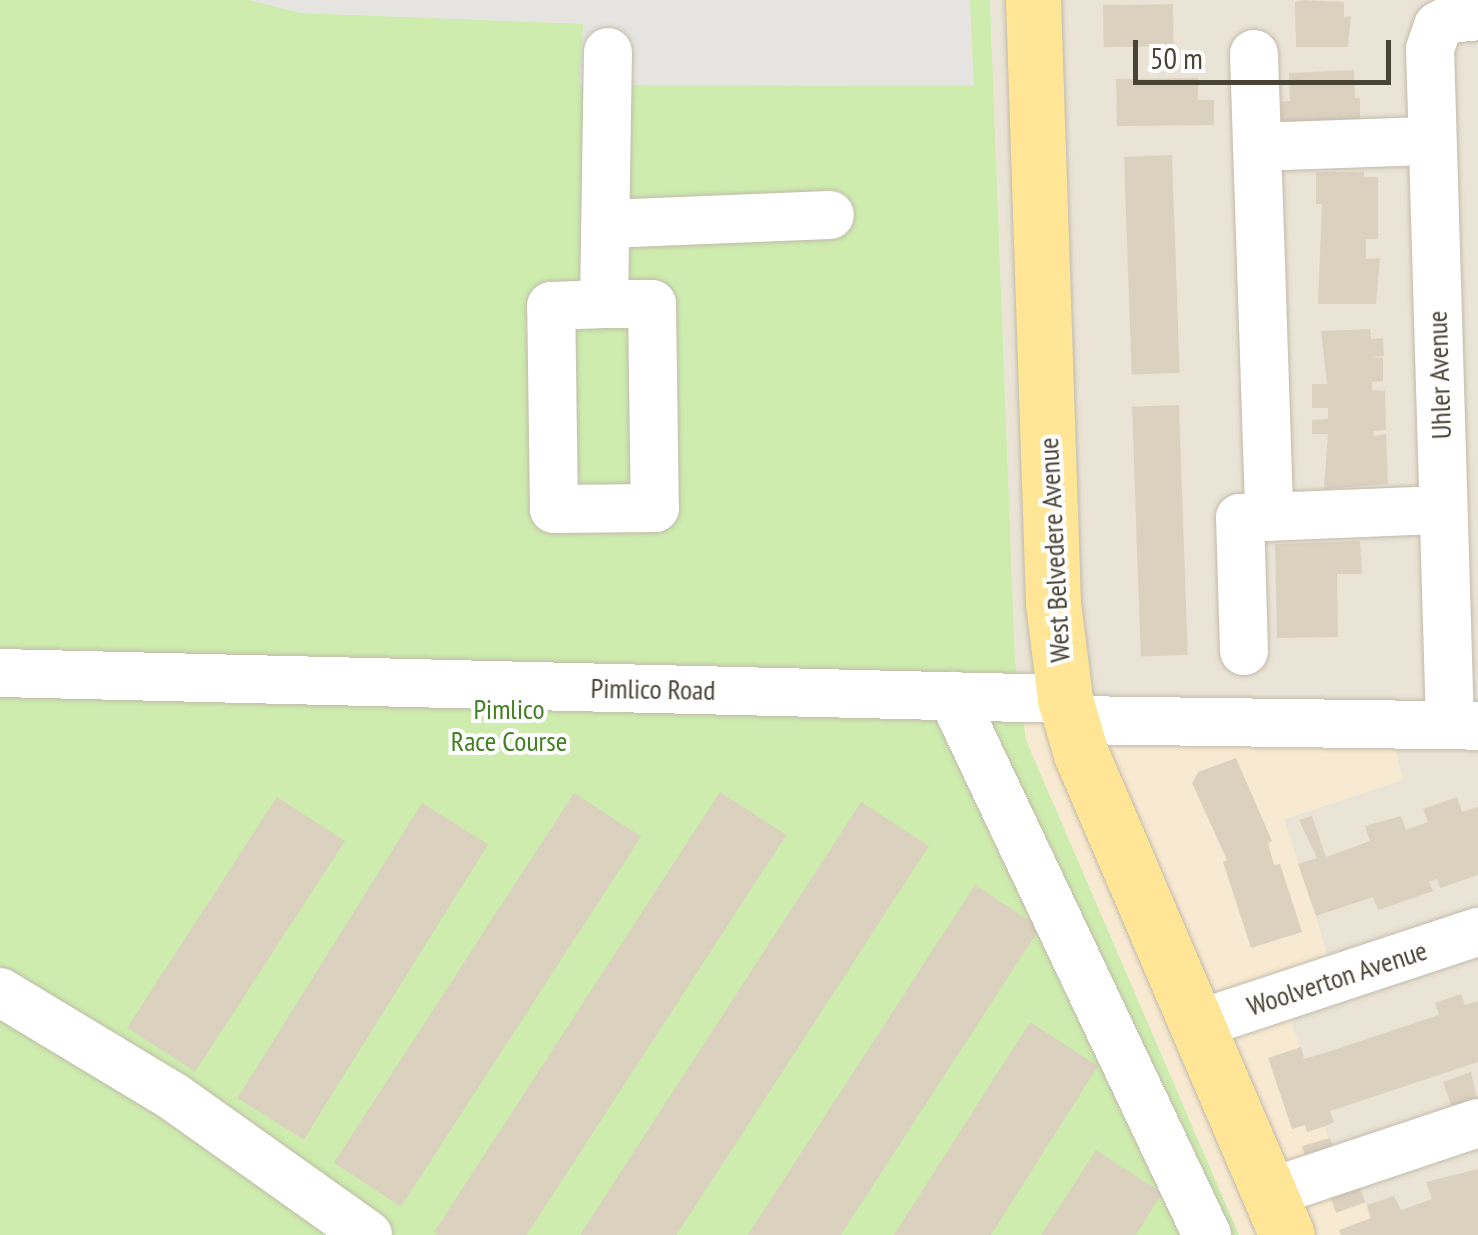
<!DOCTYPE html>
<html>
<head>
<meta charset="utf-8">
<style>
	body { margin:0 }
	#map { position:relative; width:1478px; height:1235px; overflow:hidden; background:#f5f2e8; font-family:"PT Sans Narrow",sans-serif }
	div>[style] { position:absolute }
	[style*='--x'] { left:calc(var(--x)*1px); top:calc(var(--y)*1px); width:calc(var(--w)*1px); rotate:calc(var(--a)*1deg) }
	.residential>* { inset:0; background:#eae4d6 }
	.commercial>* { inset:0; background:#f8ead2 }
	.green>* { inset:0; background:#cdecae }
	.parking>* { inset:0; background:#e6e4e0 }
	.building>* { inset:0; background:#dbd1bf; transform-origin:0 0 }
	.roads { filter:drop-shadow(0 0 2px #c2baaa) drop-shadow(0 0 2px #c2baaa) }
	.minor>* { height:48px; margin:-24px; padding:0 24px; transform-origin:24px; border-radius:24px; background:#fff }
	.major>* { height:55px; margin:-27.5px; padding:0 27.5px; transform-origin:27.5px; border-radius:27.5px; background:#ffe697 }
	span { translate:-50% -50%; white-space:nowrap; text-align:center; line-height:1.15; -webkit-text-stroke:8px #fff; paint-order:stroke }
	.street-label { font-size:28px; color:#494336 }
	.park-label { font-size:28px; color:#428123 }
	.scale { position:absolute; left:1133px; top:40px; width:258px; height:45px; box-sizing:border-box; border:5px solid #494336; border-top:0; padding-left:12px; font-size:30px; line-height:35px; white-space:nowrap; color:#494336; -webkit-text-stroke:8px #fff; paint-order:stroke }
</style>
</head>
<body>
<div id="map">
	<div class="residential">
		<i style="clip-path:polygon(990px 0,1478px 0,1478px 1235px,1375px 1235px,1337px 1167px,1284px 999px,1326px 950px,1283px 819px,1401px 780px,1391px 726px,1021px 704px,1015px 659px)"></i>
	</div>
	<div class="commercial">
		<i style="clip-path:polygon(1021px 704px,1391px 725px,1402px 780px,1284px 819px,1326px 950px,1331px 982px,1284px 999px,1337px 1167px,1351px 1163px,1375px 1235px,1239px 1235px,1026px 740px)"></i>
	</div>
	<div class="green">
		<i style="clip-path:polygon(0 0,990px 0,1015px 659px,1026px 740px,1239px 1235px,0 1235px)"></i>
	</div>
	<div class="parking">
		<i style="clip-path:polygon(249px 0,970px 0,974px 86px,579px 85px,583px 24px,300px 13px)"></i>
	</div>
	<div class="building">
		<i style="clip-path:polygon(1304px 0,1344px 2px,1344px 17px,1351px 16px,1348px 47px,1296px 47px,1295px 2px)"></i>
		<i style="left:1173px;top:4px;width:42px;height:70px;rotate:89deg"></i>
		<i style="clip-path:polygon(1354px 70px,1355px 98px,1360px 98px,1360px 118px,1355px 123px,1282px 122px,1281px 102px,1290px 101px,1289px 73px)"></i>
		<i style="clip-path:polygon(1198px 78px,1198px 100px,1214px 100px,1214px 125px,1117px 126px,1116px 79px)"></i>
		<i style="left:1172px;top:155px;width:218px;height:48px;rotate:88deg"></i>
		<i style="clip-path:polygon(1316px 172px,1364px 172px,1364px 177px,1378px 177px,1378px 239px,1366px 239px,1366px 259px,1380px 258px,1376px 304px,1318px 304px,1322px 204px,1316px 204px)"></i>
		<i style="clip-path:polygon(1370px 329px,1371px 339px,1383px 338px,1384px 356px,1371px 357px,1383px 358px,1383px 381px,1372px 382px,1372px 390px,1385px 391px,1386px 430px,1373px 431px,1374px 436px,1386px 434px,1388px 484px,1324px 489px,1328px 434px,1312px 434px,1312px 420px,1328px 419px,1328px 408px,1312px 408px,1312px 384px,1327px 384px,1321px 331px)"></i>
		<i style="left:1179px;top:405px;width:250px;height:47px;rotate:88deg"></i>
		<i style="clip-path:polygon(1360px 541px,1362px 574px,1337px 574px,1338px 637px,1277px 638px,1275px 544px)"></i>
		<i style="clip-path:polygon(1236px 758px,1272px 841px,1268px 843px,1274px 865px,1280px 864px,1302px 932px,1251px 948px,1223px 862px,1227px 860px,1192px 783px,1198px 772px)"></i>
		<i style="left:720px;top:792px;width:79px;height:525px;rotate:33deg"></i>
		<i style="left:574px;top:793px;width:80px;height:441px;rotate:33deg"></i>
		<i style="left:277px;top:797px;width:81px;height:275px;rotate:33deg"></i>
		<i style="clip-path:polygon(1457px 797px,1462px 812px,1478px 807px,1478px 875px,1440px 888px,1437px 879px,1429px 882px,1433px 891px,1378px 910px,1373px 897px,1316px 916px,1298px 864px,1317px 858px,1299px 820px,1312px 816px,1326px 857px,1370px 841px,1365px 826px,1401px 816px,1406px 830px,1428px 822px,1423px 809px)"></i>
		<i style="left:861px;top:802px;width:81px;height:515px;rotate:33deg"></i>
		<i style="left:422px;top:803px;width:78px;height:348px;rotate:32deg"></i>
		<i style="left:975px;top:885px;width:78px;height:417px;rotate:33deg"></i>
		<i style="clip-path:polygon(1461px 994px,1465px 1005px,1478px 1001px,1478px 1062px,1330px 1111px,1334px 1122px,1326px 1126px,1307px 1132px,1305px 1125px,1292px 1129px,1268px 1058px,1301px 1047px,1304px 1059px,1328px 1052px,1439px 1015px,1435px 1003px)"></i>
		<i style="clip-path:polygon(1030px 1022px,1098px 1066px,991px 1235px,894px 1235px)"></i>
		<i style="clip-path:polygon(1471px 1072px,1478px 1104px,1454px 1113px,1443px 1082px)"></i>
		<i style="left:1330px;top:1138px;width:19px;height:29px;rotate:74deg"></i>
		<i style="clip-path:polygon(1096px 1150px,1162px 1193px,1136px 1235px,1041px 1235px)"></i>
		<i style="clip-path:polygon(1478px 1169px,1478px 1235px,1341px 1235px,1339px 1230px,1371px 1218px,1367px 1205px,1394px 1196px,1401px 1210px,1432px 1199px,1426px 1182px)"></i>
		<i style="left:1356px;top:1177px;width:27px;height:31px;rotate:70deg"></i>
	</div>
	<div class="roads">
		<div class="minor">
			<i style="--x:1254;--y:54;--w:463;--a:88.1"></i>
			<i style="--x:1257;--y:147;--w:175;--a:-2"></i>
			<i style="--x:606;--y:224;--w:224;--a:-2.3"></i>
			<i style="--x:604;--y:304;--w:48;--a:0"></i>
			<i style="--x:652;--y:304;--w:204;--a:89.2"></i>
			<i style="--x:655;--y:508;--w:101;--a:179.4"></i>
			<i style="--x:554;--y:509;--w:203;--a:-90.8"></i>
			<i style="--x:551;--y:306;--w:53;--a:-2.2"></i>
			<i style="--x:604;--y:304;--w:252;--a:-89.1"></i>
			<i style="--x:1244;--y:651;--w:133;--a:-91.7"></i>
			<i style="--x:1240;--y:518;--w:203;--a:-2.3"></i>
			<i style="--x:0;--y:673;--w:1065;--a:1.4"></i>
			<i style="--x:952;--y:696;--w:596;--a:64.68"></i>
			<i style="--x:1072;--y:720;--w:406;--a:0.8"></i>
			<i style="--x:1450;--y:725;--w:676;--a:-91.69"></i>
			<i style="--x:1430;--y:49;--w:24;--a:-71"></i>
			<i style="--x:1438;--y:26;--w:15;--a:-28"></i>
			<i style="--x:1451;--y:19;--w:27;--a:-6"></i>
			<i style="--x:0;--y:992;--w:203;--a:31.1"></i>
			<i style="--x:174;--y:1097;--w:238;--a:35.4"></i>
			<i style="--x:1196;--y:1025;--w:297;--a:-18.3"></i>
			<i style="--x:1269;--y:1193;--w:220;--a:-18.5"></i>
		</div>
		<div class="major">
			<i style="--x:1033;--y:0;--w:603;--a:88.1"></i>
			<i style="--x:1053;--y:603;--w:97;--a:82.9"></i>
			<i style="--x:1065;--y:699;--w:57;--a:73.8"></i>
			<i style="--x:1081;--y:754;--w:523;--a:66.82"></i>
		</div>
	</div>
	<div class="street-label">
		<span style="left:1439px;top:375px;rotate:-92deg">Uhler Avenue</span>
		<span style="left:1054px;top:550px;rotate:-93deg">West Belvedere Avenue</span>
		<span style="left:653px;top:689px;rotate:1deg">Pimlico Road</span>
		<span style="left:1337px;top:978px;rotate:-18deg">Woolverton Avenue</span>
	</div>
	<div class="park-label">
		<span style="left:509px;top:725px">Pimlico<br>Race Course</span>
	</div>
	<div class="scale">50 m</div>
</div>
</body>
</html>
